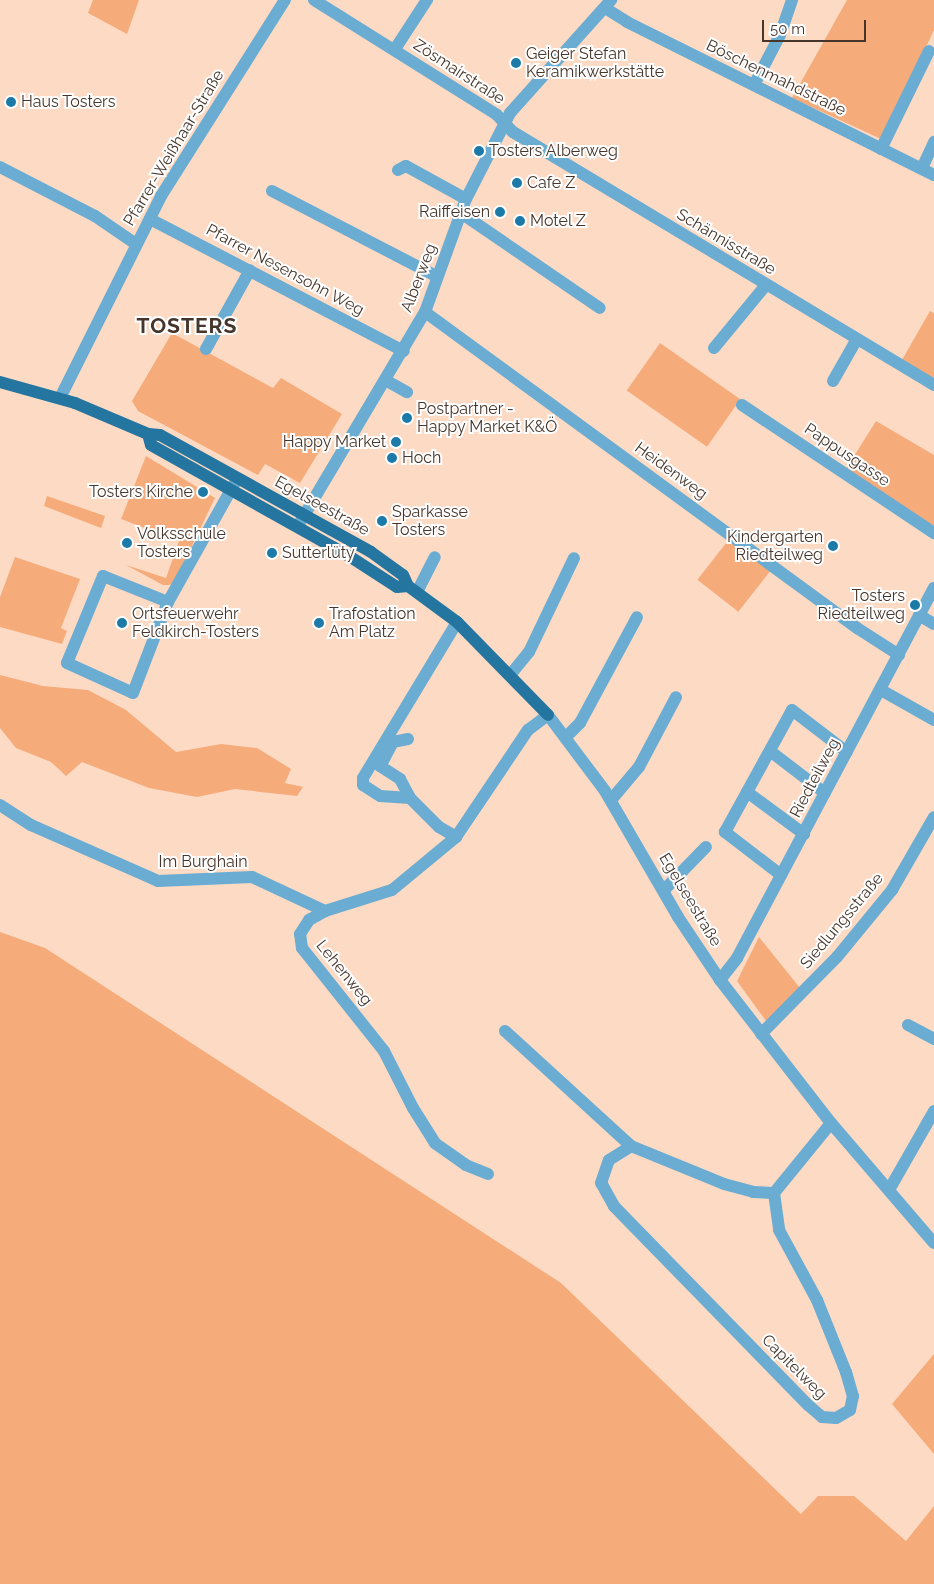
<!DOCTYPE html>
<html>
<head>
<meta charset="utf-8">
<style>
	body { margin:0 }
	#map { position:relative; width:934px; height:1584px; overflow:hidden; background:#fddac4; font-family:Raleway,sans-serif }
	div>[style] { position:absolute }
	[style*='--x'] { left:calc(var(--x)*1px); top:calc(var(--y)*1px); width:calc(var(--w)*1px); rotate:calc(var(--a)*1deg) }
	.green>* { inset:0; background:#f5ac7a; transform-origin:0 0 }
	.minor>* { height:12px; margin:-6px; padding:0 6px; transform-origin:6px; border-radius:6px; background:#6aacd2 }
	.major>* { height:12px; margin:-6px; padding:0 6px; transform-origin:6px; border-radius:6px; background:#2476a0 }
	.dots>* { width:14px; height:14px; translate:-50% -50%; box-sizing:border-box; border:2px solid #fff; border-radius:50% }
	span { translate:-50% -50%; white-space:nowrap; text-align:center; line-height:1.15; -webkit-text-stroke:4px #fff; paint-order:stroke }
	.poi-label { font-size:16px; color:#46352a }
	.left { translate:0 -50%; text-align:left }
	.right { translate:-100% -50%; text-align:right }
	.street-label { font-size:16px; color:#46352a }
	.district-label { font-size:21px; color:#46352a; font-weight:700; letter-spacing:1px }
	.scale { position:absolute; left:762px; top:20px; width:104px; height:22px; box-sizing:border-box; border:2px solid #46352a; border-top:0; padding-left:6px; font-size:15px; line-height:18px; white-space:nowrap; color:#46352a; -webkit-text-stroke:4px #fff; paint-order:stroke }
</style>
</head>
<body>
<div id="map">
	<div class="green">
		<i style="clip-path:polygon(93px 0,139px 0,127px 34px,88px 13px)"></i>
		<i style="clip-path:polygon(847px 0,934px 0,934px 30px,885px 135px,881px 139px,792px 98px)"></i>
		<i style="clip-path:polygon(930px 311px,934px 313px,934px 379px,902px 360px)"></i>
		<i style="clip-path:polygon(172px 333px,273px 388px,281px 378px,342px 414px,300px 483px,265px 464px,258px 475px,138px 411px,132px 401px)"></i>
		<i style="left:660px;top:343px;width:98px;height:58px;rotate:35deg"></i>
		<i style="clip-path:polygon(876px 421px,934px 455px,934px 528px,846px 469px)"></i>
		<i style="clip-path:polygon(146px 456px,215px 498px,174px 583px,169px 585px,163px 585px,126px 565px,166px 578px,179px 541px,121px 519px)"></i>
		<i style="clip-path:polygon(47px 496px,105px 516px,101px 528px,44px 506px)"></i>
		<i style="left:730px;top:538px;width:52px;height:53px;rotate:38deg"></i>
		<i style="clip-path:polygon(15px 557px,80px 579px,61px 628px,67px 631px,62px 644px,0 627px,0 597px)"></i>
		<i style="clip-path:polygon(0 675px,43px 686px,88px 690px,126px 710px,176px 752px,221px 744px,257px 748px,291px 769px,285px 783px,303px 787px,297px 796px,235px 789px,197px 797px,149px 788px,82px 762px,66px 776px,51px 762px,16px 748px,0 728px)"></i>
		<i style="clip-path:polygon(0 932px,45px 948px,561px 1283px,801px 1514px,818px 1496px,854px 1496px,906px 1541px,934px 1506px,934px 1584px,0 1584px)"></i>
		<i style="clip-path:polygon(759px 937px,800px 988px,766px 1021px,737px 981px)"></i>
		<i style="clip-path:polygon(934px 1354px,934px 1454px,892px 1404px)"></i>
	</div>
	<div class="minor">
		<i style="--x:314;--y:0;--w:216;--a:32.1"></i>
		<i style="--x:497;--y:115;--w:23;--a:47"></i>
		<i style="--x:513;--y:132;--w:491;--a:31"></i>
		<i style="--x:605;--y:8;--w:26;--a:32"></i>
		<i style="--x:627;--y:22;--w:343;--a:26.5"></i>
		<i style="--x:395;--y:49;--w:59;--a:-56.9"></i>
		<i style="--x:754;--y:85;--w:56;--a:-62.5"></i>
		<i style="--x:780;--y:35;--w:37;--a:-71"></i>
		<i style="--x:881;--y:149;--w:109;--a:-63.9"></i>
		<i style="--x:0;--y:167;--w:107;--a:27.3"></i>
		<i style="--x:95;--y:216;--w:50;--a:34.3"></i>
		<i style="--x:922;--y:168;--w:29;--a:-65"></i>
		<i style="--x:398;--y:170;--w:9;--a:-27"></i>
		<i style="--x:406;--y:166;--w:68;--a:28.8"></i>
		<i style="--x:272;--y:191;--w:185;--a:27.4"></i>
		<i style="--x:461;--y:213;--w:168;--a:34.4"></i>
		<i style="--x:150;--y:219;--w:286;--a:27.5"></i>
		<i style="--x:425;--y:312;--w:535;--a:36.18"></i>
		<i style="--x:857;--y:628;--w:50;--a:32.7"></i>
		<i style="--x:714;--y:348;--w:82;--a:-50.5"></i>
		<i style="--x:206;--y:349;--w:90;--a:-60.9"></i>
		<i style="--x:387;--y:381;--w:23;--a:29"></i>
		<i style="--x:833;--y:381;--w:48;--a:-60.3"></i>
		<i style="--x:60;--y:398;--w:226;--a:-63.4"></i>
		<i style="--x:161;--y:196;--w:232;--a:-57.7"></i>
		<i style="--x:742;--y:405;--w:231;--a:33.7"></i>
		<i style="--x:299;--y:524;--w:247;--a:-59.3"></i>
		<i style="--x:425;--y:312;--w:120;--a:-70.1"></i>
		<i style="--x:466;--y:199;--w:97;--a:-62.9"></i>
		<i style="--x:510;--y:113;--w:152;--a:-48.2"></i>
		<i style="--x:417;--y:592;--w:39;--a:-63"></i>
		<i style="--x:168;--y:602;--w:70;--a:-158.2"></i>
		<i style="--x:103;--y:576;--w:94;--a:112.5"></i>
		<i style="--x:67;--y:663;--w:72;--a:24.4"></i>
		<i style="--x:133;--y:693;--w:97;--a:-69"></i>
		<i style="--x:168;--y:602;--w:141;--a:-60.7"></i>
		<i style="--x:919;--y:615;--w:17;--a:31"></i>
		<i style="--x:511;--y:674;--w:28;--a:-51"></i>
		<i style="--x:529;--y:652;--w:104;--a:-64.4"></i>
		<i style="--x:881;--y:690;--w:61;--a:29.5"></i>
		<i style="--x:566;--y:737;--w:20;--a:-45"></i>
		<i style="--x:580;--y:723;--w:120;--a:-61.7"></i>
		<i style="--x:408;--y:739;--w:15;--a:169"></i>
		<i style="--x:393;--y:742;--w:27;--a:118"></i>
		<i style="--x:380;--y:766;--w:24;--a:33"></i>
		<i style="--x:400;--y:779;--w:21;--a:62"></i>
		<i style="--x:410;--y:798;--w:41;--a:45"></i>
		<i style="--x:439;--y:827;--w:20;--a:30"></i>
		<i style="--x:770;--y:751;--w:69;--a:37.4"></i>
		<i style="--x:747;--y:792;--w:71;--a:36.4"></i>
		<i style="--x:410;--y:798;--w:30;--a:-176"></i>
		<i style="--x:380;--y:796;--w:20;--a:-147"></i>
		<i style="--x:363;--y:785;--w:7;--a:-90"></i>
		<i style="--x:363;--y:778;--w:182;--a:-58.9"></i>
		<i style="--x:611;--y:800;--w:43;--a:-49.7"></i>
		<i style="--x:639;--y:767;--w:79;--a:-62.1"></i>
		<i style="--x:0;--y:805;--w:37;--a:33"></i>
		<i style="--x:31;--y:825;--w:139;--a:23.8"></i>
		<i style="--x:158;--y:881;--w:94;--a:-2.4"></i>
		<i style="--x:252;--y:877;--w:81;--a:25"></i>
		<i style="--x:781;--y:875;--w:71;--a:-142.5"></i>
		<i style="--x:725;--y:832;--w:139;--a:-61.2"></i>
		<i style="--x:792;--y:710;--w:69;--a:37.4"></i>
		<i style="--x:664;--y:890;--w:60;--a:-45.7"></i>
		<i style="--x:720;--y:980;--w:28;--a:-52"></i>
		<i style="--x:737;--y:958;--w:419;--a:-62"></i>
		<i style="--x:908;--y:1025;--w:30;--a:28"></i>
		<i style="--x:505;--y:1031;--w:171;--a:42.4"></i>
		<i style="--x:761;--y:1034;--w:108;--a:-45.4"></i>
		<i style="--x:837;--y:957;--w:87;--a:-50.6"></i>
		<i style="--x:892;--y:890;--w:84;--a:-60.1"></i>
		<i style="--x:488;--y:1174;--w:24;--a:-158"></i>
		<i style="--x:466;--y:1165;--w:38;--a:-145"></i>
		<i style="--x:435;--y:1143;--w:41;--a:-122.2"></i>
		<i style="--x:413;--y:1108;--w:64;--a:-117"></i>
		<i style="--x:384;--y:1051;--w:132;--a:-128.5"></i>
		<i style="--x:302;--y:948;--w:14;--a:-98"></i>
		<i style="--x:300;--y:934;--w:17;--a:-57"></i>
		<i style="--x:309;--y:920;--w:18;--a:-29"></i>
		<i style="--x:325;--y:911;--w:70;--a:-17.4"></i>
		<i style="--x:392;--y:890;--w:83;--a:-39.6"></i>
		<i style="--x:456;--y:837;--w:129;--a:-56.1"></i>
		<i style="--x:528;--y:730;--w:25;--a:-37"></i>
		<i style="--x:548;--y:715;--w:95;--a:53.1"></i>
		<i style="--x:605;--y:791;--w:146;--a:59.9"></i>
		<i style="--x:678;--y:917;--w:76;--a:56.3"></i>
		<i style="--x:720;--y:980;--w:181;--a:52.2"></i>
		<i style="--x:831;--y:1123;--w:158;--a:49.4"></i>
		<i style="--x:889;--y:1190;--w:91;--a:-60.3"></i>
		<i style="--x:774;--y:1193;--w:37;--a:82"></i>
		<i style="--x:779;--y:1230;--w:80;--a:61.5"></i>
		<i style="--x:817;--y:1300;--w:78;--a:68.1"></i>
		<i style="--x:846;--y:1372;--w:25;--a:74"></i>
		<i style="--x:853;--y:1396;--w:14;--a:102"></i>
		<i style="--x:850;--y:1410;--w:16;--a:150"></i>
		<i style="--x:836;--y:1418;--w:14;--a:-176"></i>
		<i style="--x:822;--y:1417;--w:18;--a:-139"></i>
		<i style="--x:808;--y:1405;--w:278;--a:-134.3"></i>
		<i style="--x:614;--y:1206;--w:26;--a:-119"></i>
		<i style="--x:601;--y:1183;--w:24;--a:-71"></i>
		<i style="--x:609;--y:1160;--w:26;--a:-32"></i>
		<i style="--x:631;--y:1146;--w:100;--a:22.2"></i>
		<i style="--x:724;--y:1184;--w:30;--a:15"></i>
		<i style="--x:753;--y:1192;--w:21;--a:3"></i>
		<i style="--x:774;--y:1193;--w:90;--a:-50.8"></i>
	</div>
	<div class="major">
		<i style="--x:0;--y:382;--w:78;--a:15.6"></i>
		<i style="--x:75;--y:403;--w:79;--a:23"></i>
		<i style="--x:148;--y:434;--w:12;--a:5"></i>
		<i style="--x:160;--y:435;--w:241;--a:29"></i>
		<i style="--x:371;--y:552;--w:39;--a:36"></i>
		<i style="--x:403;--y:575;--w:12;--a:66"></i>
		<i style="--x:408;--y:586;--w:61;--a:36.3"></i>
		<i style="--x:457;--y:622;--w:130;--a:45.6"></i>
		<i style="--x:148;--y:434;--w:11;--a:75"></i>
		<i style="--x:151;--y:445;--w:227;--a:29.3"></i>
		<i style="--x:349;--y:556;--w:57;--a:32.9"></i>
		<i style="--x:397;--y:587;--w:11;--a:-5"></i>
	</div>
	<div class="dots">
		<i style="left:516px;top:63px;background:#1b7aa7"></i>
		<i style="left:11px;top:102px;background:#1b7aa7"></i>
		<i style="left:479px;top:151px;background:#1b7aa7"></i>
		<i style="left:517px;top:183px;background:#1b7aa7"></i>
		<i style="left:500px;top:212px;background:#1b7aa7"></i>
		<i style="left:520px;top:221px;background:#1b7aa7"></i>
		<i style="left:407px;top:418px;background:#1b7aa7"></i>
		<i style="left:396px;top:442px;background:#1b7aa7"></i>
		<i style="left:392px;top:458px;background:#1b7aa7"></i>
		<i style="left:203px;top:492px;background:#1b7aa7"></i>
		<i style="left:382px;top:521px;background:#1b7aa7"></i>
		<i style="left:127px;top:543px;background:#1b7aa7"></i>
		<i style="left:833px;top:546px;background:#1b7aa7"></i>
		<i style="left:272px;top:553px;background:#1b7aa7"></i>
		<i style="left:915px;top:605px;background:#1b7aa7"></i>
		<i style="left:122px;top:623px;background:#1b7aa7"></i>
		<i style="left:319px;top:623px;background:#1b7aa7"></i>
	</div>
	<div class="poi-label">
		<span class="left" style="left:526px;top:63px">Geiger Stefan<br>Keramikwerkstätte</span>
		<span class="left" style="left:21px;top:102px">Haus Tosters</span>
		<span class="left" style="left:489px;top:151px">Tosters Alberweg</span>
		<span class="left" style="left:527px;top:183px">Cafe Z</span>
		<span class="right" style="left:490px;top:212px">Raiffeisen</span>
		<span class="left" style="left:530px;top:221px">Motel Z</span>
		<span class="left" style="left:417px;top:418px">Postpartner -<br>Happy Market K&amp;Ö</span>
		<span class="right" style="left:386px;top:442px">Happy Market</span>
		<span class="left" style="left:402px;top:458px">Hoch</span>
		<span class="right" style="left:193px;top:492px">Tosters Kirche</span>
		<span class="left" style="left:392px;top:521px">Sparkasse<br>Tosters</span>
		<span class="left" style="left:137px;top:543px">Volksschule<br>Tosters</span>
		<span class="right" style="left:823px;top:546px">Kindergarten<br>Riedteilweg</span>
		<span class="left" style="left:282px;top:553px">Sutterlüty</span>
		<span class="right" style="left:905px;top:605px">Tosters<br>Riedteilweg</span>
		<span class="left" style="left:132px;top:623px">Ortsfeuerwehr<br>Feldkirch-Tosters</span>
		<span class="left" style="left:329px;top:623px">Trafostation<br>Am Platz</span>
	</div>
	<div class="street-label">
		<span style="left:459px;top:72px;rotate:33deg">Zösmairstraße</span>
		<span style="left:776px;top:78px;rotate:26deg">Böschenmahdstraße</span>
		<span style="left:174px;top:148px;rotate:-59deg">Pfarrer-Weißhaar-Straße</span>
		<span style="left:726px;top:242px;rotate:31deg">Schännisstraße</span>
		<span style="left:285px;top:270px;rotate:28deg">Pfarrer Nesensohn Weg</span>
		<span style="left:419px;top:278px;rotate:-69deg">Alberweg</span>
		<span style="left:847px;top:455px;rotate:34deg">Pappusgasse</span>
		<span style="left:671px;top:471px;rotate:36deg">Heidenweg</span>
		<span style="left:322px;top:506px;rotate:29deg">Egelseestraße</span>
		<span style="left:815px;top:778px;rotate:-62deg">Riedteilweg</span>
		<span style="left:203px;top:862px">Im Burghain</span>
		<span style="left:690px;top:900px;rotate:59deg">Egelseestraße</span>
		<span style="left:842px;top:921px;rotate:-50deg">Siedlungsstraße</span>
		<span style="left:344px;top:973px;rotate:51deg">Lehenweg</span>
		<span style="left:794px;top:1367px;rotate:45deg">Capitelweg</span>
	</div>
	<div class="district-label">
		<span style="left:187px;top:326px">TOSTERS</span>
	</div>
	<div class="scale">50 m</div>
</div>
</body>
</html>
